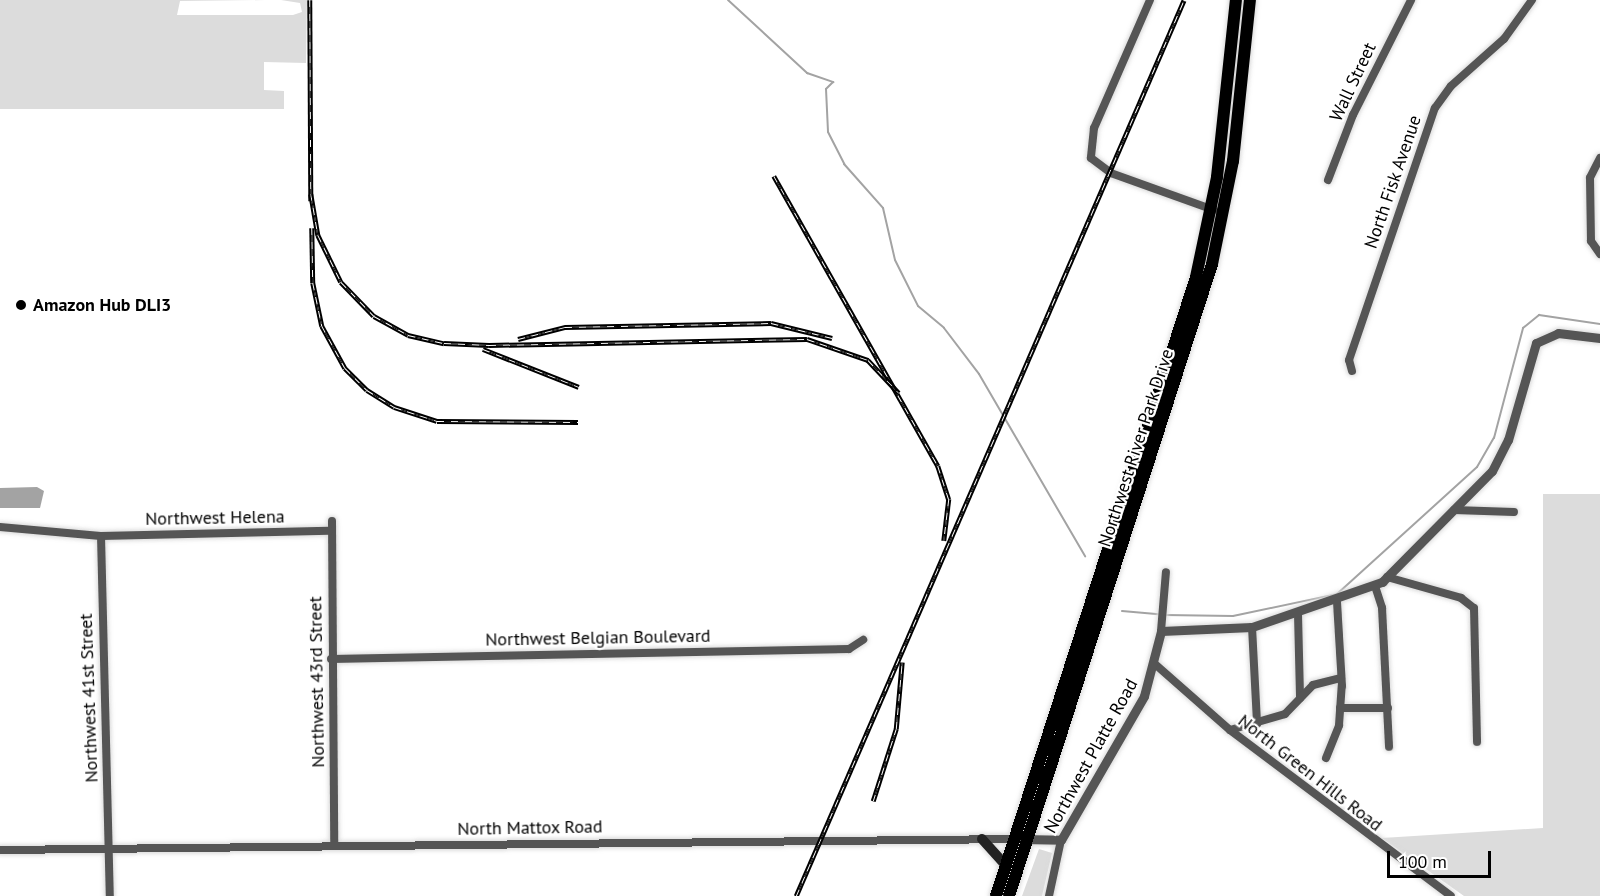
<!DOCTYPE html>
<html>
<head>
<meta charset="utf-8">
<style>
	body { margin:0 }
	#map { position:relative; width:1600px; height:896px; overflow:hidden; background:#fff; font-family:"PT Sans",sans-serif }
	div>[style] { position:absolute }
	[style*='--x'] { left:calc(var(--x)*1px); top:calc(var(--y)*1px); width:calc(var(--w)*1px); rotate:calc(var(--a)*1deg) }
	.green>* { inset:0; background:#dcdcdc }
	.water>* { inset:0; background:#a3a3a3 }
	.stream>* { height:2px; margin:-1px; padding:0 1px; transform-origin:1px; border-radius:1px; background:#a3a3a3 }
	.roads { filter:drop-shadow(0 0 2px #dbdbdb) drop-shadow(0 0 2px #dbdbdb) }
	.minor>* { height:8px; margin:-4px; padding:0 4px; transform-origin:4px; border-radius:4px; background:#555 }
	.tertiary>* { height:9px; margin:-4.5px; padding:0 4.5px; transform-origin:4.5px; border-radius:4.5px; background:#555 }
	.secondary>* { height:10px; margin:-5px; padding:0 5px; transform-origin:5px; border-radius:5px; background:#222 }
	.primary>* { height:12px; margin:-6px; padding:0 6px; transform-origin:6px; border-radius:6px; background:#000 }
	.rail>* { height:4.5px; margin-top:-2.25px; transform-origin:0; background:repeating-linear-gradient(90deg,#fff 0 7px,#000 0 14px); box-sizing:border-box; border-block:2px solid #000 }
	.dots>* { width:16px; height:16px; translate:-50% -50%; box-sizing:border-box; border:3px solid #fff; border-radius:50% }
	span { translate:-50% -50%; white-space:nowrap; text-align:center; line-height:1.15; -webkit-text-stroke:4.5px #fff; paint-order:stroke }
	.street-label { font-size:18px; color:#000 }
	.poi-label { font-size:18px; color:#000; font-weight:700 }
	.left { translate:0 -50%; text-align:left }
	.scale { position:absolute; left:1387px; top:851px; width:104px; height:27px; box-sizing:border-box; border:3px solid #000; border-top:0; padding-left:8px; font-size:18px; line-height:21px; white-space:nowrap; color:#000; -webkit-text-stroke:4px #fff; paint-order:stroke }
</style>
</head>
<body>
<div id="map">
	<div class="green">
		<i style="clip-path:polygon(0 0,265px 0,180px 1px,177px 15px,293px 15px,302px 12px,300px 3px,281px 0,307px 0,306px 63px,264px 62px,264px 90px,284px 91px,284px 109px,0 109px)"></i>
		<i style="clip-path:polygon(1543px 494px,1600px 494px,1600px 896px,1464px 896px,1382px 838px,1543px 828px)"></i>
		<i style="clip-path:polygon(1039px 849px,1052px 853px,1042px 896px,1022px 896px)"></i>
	</div>
	<div class="water">
		<i style="clip-path:polygon(37px 487px,44px 491px,40px 508px,0 508px,0 488px)"></i>
	</div>
	<div class="stream">
		<i style="--x:728;--y:0;--w:108;--a:42.7"></i>
		<i style="--x:807;--y:73;--w:28;--a:19"></i>
		<i style="--x:833;--y:82;--w:10;--a:135"></i>
		<i style="--x:826;--y:89;--w:43;--a:87.3"></i>
		<i style="--x:828;--y:132;--w:36;--a:63"></i>
		<i style="--x:844;--y:164;--w:59;--a:48.4"></i>
		<i style="--x:883;--y:208;--w:53;--a:77"></i>
		<i style="--x:895;--y:260;--w:51;--a:63.4"></i>
		<i style="--x:918;--y:306;--w:34;--a:40"></i>
		<i style="--x:944;--y:328;--w:58;--a:52.7"></i>
		<i style="--x:979;--y:374;--w:211;--a:59.8"></i>
		<i style="--x:1122;--y:611;--w:37;--a:5"></i>
		<i style="--x:1165;--y:615;--w:68;--a:0.8"></i>
		<i style="--x:1233;--y:616;--w:106;--a:-11.9"></i>
		<i style="--x:1337;--y:594;--w:189;--a:-42.2"></i>
		<i style="--x:1477;--y:467;--w:34;--a:-60"></i>
		<i style="--x:1494;--y:438;--w:114;--a:-75.2"></i>
		<i style="--x:1523;--y:328;--w:21;--a:-39"></i>
		<i style="--x:1539;--y:315;--w:62;--a:8.4"></i>
	</div>
	<div class="roads">
		<div class="minor">
			<i style="--x:1150;--y:0;--w:140;--a:113.6"></i>
			<i style="--x:1094;--y:128;--w:30;--a:96"></i>
			<i style="--x:1091;--y:158;--w:25;--a:37"></i>
			<i style="--x:1111;--y:173;--w:109;--a:19.8"></i>
			<i style="--x:1600;--y:158;--w:22;--a:117"></i>
			<i style="--x:1590;--y:178;--w:63;--a:89.1"></i>
			<i style="--x:1591;--y:241;--w:16;--a:55"></i>
			<i style="--x:1328;--y:180;--w:70;--a:-69"></i>
			<i style="--x:1353;--y:115;--w:129;--a:-63.2"></i>
			<i style="--x:1352;--y:371;--w:11;--a:-105"></i>
			<i style="--x:1349;--y:360;--w:266;--a:-71.2"></i>
			<i style="--x:1435;--y:108;--w:27;--a:-54"></i>
			<i style="--x:1451;--y:86;--w:71;--a:-41.6"></i>
			<i style="--x:1504;--y:39;--w:48;--a:-54.3"></i>
			<i style="--x:1454;--y:510;--w:60;--a:1.9"></i>
			<i style="--x:332;--y:521;--w:323;--a:89.6"></i>
			<i style="--x:0;--y:527;--w:101;--a:5.1"></i>
			<i style="--x:101;--y:536;--w:228;--a:-1.3"></i>
			<i style="--x:101;--y:536;--w:360;--a:88.6"></i>
			<i style="--x:1387;--y:577;--w:77;--a:15.8"></i>
			<i style="--x:1461;--y:598;--w:16;--a:38"></i>
			<i style="--x:1474;--y:608;--w:134;--a:88.7"></i>
			<i style="--x:1375;--y:586;--w:23;--a:72"></i>
			<i style="--x:1382;--y:608;--w:139;--a:87.1"></i>
			<i style="--x:1298;--y:614;--w:84;--a:88.6"></i>
			<i style="--x:1252;--y:627;--w:97;--a:87"></i>
			<i style="--x:1161;--y:631;--w:59;--a:-85.2"></i>
			<i style="--x:331;--y:659;--w:518;--a:-1.11"></i>
			<i style="--x:849;--y:649;--w:17;--a:-33"></i>
			<i style="--x:1156;--y:665;--w:98;--a:41.3"></i>
			<i style="--x:1230;--y:730;--w:276;--a:36.9"></i>
			<i style="--x:1340;--y:708;--w:48;--a:0"></i>
			<i style="--x:1230;--y:730;--w:57;--a:-16.2"></i>
			<i style="--x:1285;--y:714;--w:40;--a:-46"></i>
			<i style="--x:1313;--y:685;--w:29;--a:-14"></i>
			<i style="--x:1326;--y:758;--w:35;--a:-68"></i>
			<i style="--x:1339;--y:725;--w:39;--a:-86"></i>
			<i style="--x:1342;--y:686;--w:85;--a:-93.4"></i>
			<i style="--x:0;--y:850;--w:1015;--a:-0.62"></i>
			<i style="--x:1049;--y:896;--w:57;--a:-77.9"></i>
		</div>
		<div class="tertiary">
			<i style="--x:1022;--y:839;--w:39;--a:1"></i>
			<i style="--x:1061;--y:840;--w:166;--a:-60"></i>
			<i style="--x:1144;--y:696;--w:67;--a:-75.3"></i>
			<i style="--x:1161;--y:631;--w:91;--a:-2.5"></i>
			<i style="--x:1252;--y:627;--w:138;--a:-19.1"></i>
			<i style="--x:1382;--y:582;--w:156;--a:-45.3"></i>
			<i style="--x:1492;--y:471;--w:35;--a:-63"></i>
			<i style="--x:1508;--y:440;--w:101;--a:-73.9"></i>
			<i style="--x:1536;--y:343;--w:24;--a:-24"></i>
			<i style="--x:1558;--y:333;--w:42;--a:6.8"></i>
		</div>
		<div class="secondary">
			<i style="--x:982;--y:839;--w:36;--a:48"></i>
		</div>
		<div class="primary">
			<i style="--x:996;--y:896;--w:651;--a:-72.09"></i>
			<i style="--x:1196;--y:277;--w:102;--a:-78.1"></i>
			<i style="--x:1217;--y:177;--w:178;--a:-83.9"></i>
			<i style="--x:1009;--y:896;--w:664;--a:-72.19"></i>
			<i style="--x:1212;--y:264;--w:105;--a:-78.5"></i>
			<i style="--x:1233;--y:161;--w:162;--a:-84"></i>
		</div>
	</div>
	<div class="rail">
		<i style="--x:310;--y:0;--w:201;--a:89.7"></i>
		<i style="--x:774;--y:176;--w:333;--a:60.5"></i>
		<i style="--x:938;--y:466;--w:35;--a:72"></i>
		<i style="--x:949;--y:499;--w:42;--a:96.8"></i>
		<i style="--x:311;--y:194;--w:42;--a:80.3"></i>
		<i style="--x:318;--y:235;--w:52;--a:63.9"></i>
		<i style="--x:341;--y:282;--w:47;--a:45.9"></i>
		<i style="--x:374;--y:316;--w:39;--a:29"></i>
		<i style="--x:408;--y:335;--w:37;--a:13"></i>
		<i style="--x:444;--y:343;--w:45;--a:2.5"></i>
		<i style="--x:489;--y:345;--w:318;--a:-1.1"></i>
		<i style="--x:807;--y:339;--w:65;--a:19"></i>
		<i style="--x:868;--y:360;--w:45;--a:46.8"></i>
		<i style="--x:312;--y:228;--w:55;--a:89"></i>
		<i style="--x:313;--y:283;--w:44;--a:78.2"></i>
		<i style="--x:322;--y:326;--w:48;--a:61.3"></i>
		<i style="--x:345;--y:368;--w:31;--a:45"></i>
		<i style="--x:367;--y:390;--w:32;--a:32"></i>
		<i style="--x:394;--y:407;--w:45;--a:18"></i>
		<i style="--x:437;--y:421;--w:141;--a:0.4"></i>
		<i style="--x:518;--y:339;--w:49;--a:-14.3"></i>
		<i style="--x:565;--y:327;--w:206;--a:-1.1"></i>
		<i style="--x:771;--y:323;--w:63;--a:13.8"></i>
		<i style="--x:483;--y:349;--w:103;--a:21.6"></i>
		<i style="--x:873;--y:801;--w:76;--a:-72.3"></i>
		<i style="--x:896;--y:729;--w:67;--a:-84.9"></i>
		<i style="--x:796;--y:896;--w:976;--a:-66.59"></i>
	</div>
	<div class="dots">
		<i style="left:21px;top:305px;background:#000"></i>
	</div>
	<div class="street-label">
		<span style="left:1353px;top:82px;rotate:-65deg">Wall Street</span>
		<span style="left:1393px;top:182px;rotate:-71deg">North Fisk Avenue</span>
		<span style="left:1136px;top:448px;rotate:-72deg">Northwest River Park Drive</span>
		<span style="left:215px;top:518px;rotate:-1deg">Northwest Helena</span>
		<span style="left:598px;top:638px;rotate:-1deg">Northwest Belgian Boulevard</span>
		<span style="left:317px;top:682px;rotate:-91deg">Northwest 43rd Street</span>
		<span style="left:89px;top:698px;rotate:-92deg">Northwest 41st Street</span>
		<span style="left:1091px;top:756px;rotate:-61deg">Northwest Platte Road</span>
		<span style="left:1310px;top:773px;rotate:38deg">North Green Hills Road</span>
		<span style="left:530px;top:828px;rotate:-1deg">North Mattox Road</span>
	</div>
	<div class="poi-label">
		<span class="left" style="left:33px;top:305px">Amazon Hub DLI3</span>
	</div>
	<div class="scale">100 m</div>
</div>
</body>
</html>
